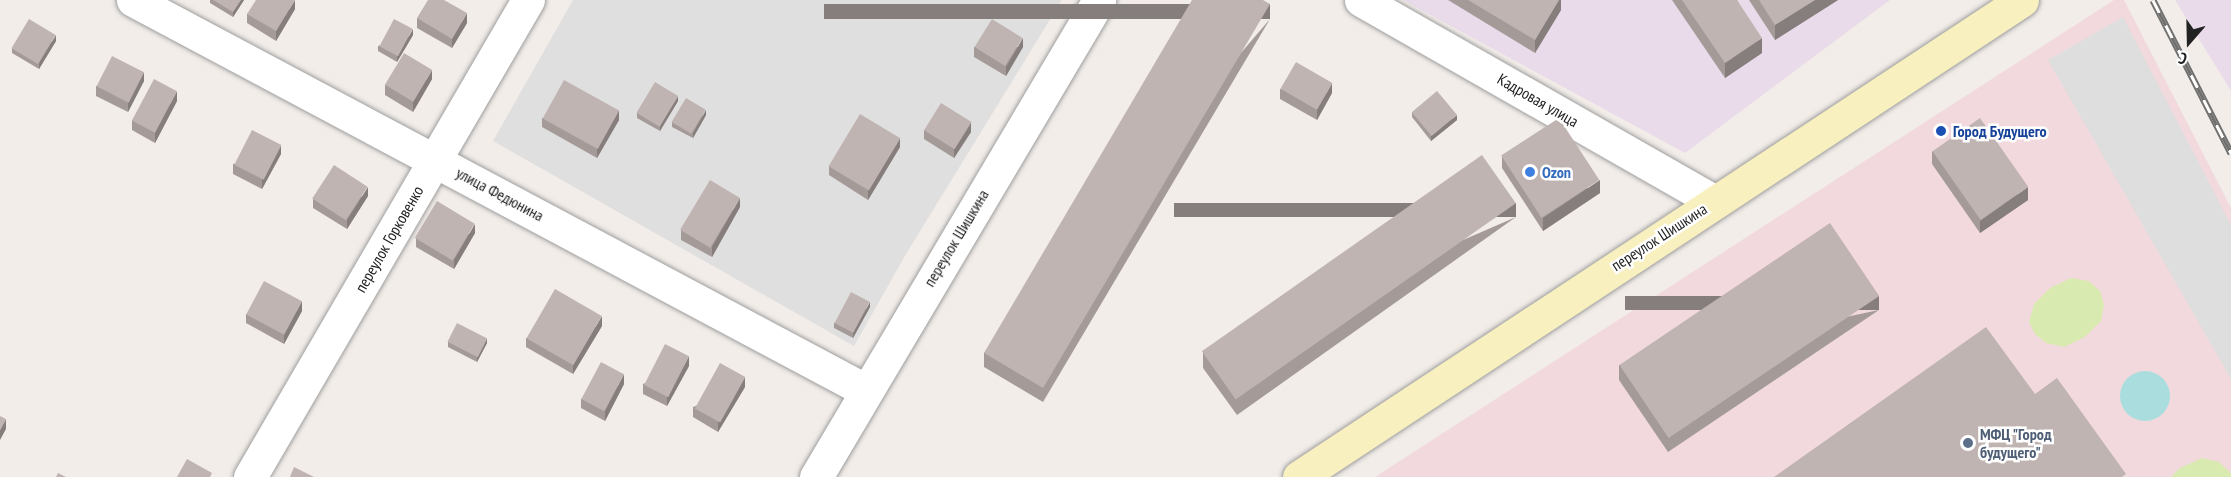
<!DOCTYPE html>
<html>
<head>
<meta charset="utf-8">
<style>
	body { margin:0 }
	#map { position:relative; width:2231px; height:477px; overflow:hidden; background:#f2ede9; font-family:"PT Sans Narrow",sans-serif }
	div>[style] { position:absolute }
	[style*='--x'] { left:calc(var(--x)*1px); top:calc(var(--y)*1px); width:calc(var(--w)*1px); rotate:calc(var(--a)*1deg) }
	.residential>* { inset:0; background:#e0dfdf }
	.commercial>* { inset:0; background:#f2d9dd }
	.industrial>* { inset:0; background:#eadbeb }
	.grass>* { inset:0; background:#d9eab0 }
	.parking>* { inset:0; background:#dedede }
	.water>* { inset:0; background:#aadede }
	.round { border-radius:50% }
	.roads { filter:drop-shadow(0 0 2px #9f9f9f) drop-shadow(0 0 2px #9f9f9f) }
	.minor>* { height:33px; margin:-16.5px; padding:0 16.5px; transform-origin:16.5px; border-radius:16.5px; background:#fff }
	.secondary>* { height:33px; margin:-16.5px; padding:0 16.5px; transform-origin:16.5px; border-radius:16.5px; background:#f9f0bf }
	.rail>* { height:7px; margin-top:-3.5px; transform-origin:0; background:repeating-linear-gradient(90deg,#fff 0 14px,#707070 0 28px); box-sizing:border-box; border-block:2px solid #707070 }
	.wall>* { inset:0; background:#a49b99 }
	.shaded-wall>* { inset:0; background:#867e7d; transform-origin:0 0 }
	.building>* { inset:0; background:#bfb4b2; transform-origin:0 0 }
	.dots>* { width:16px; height:16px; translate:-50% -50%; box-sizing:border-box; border:3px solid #fff; border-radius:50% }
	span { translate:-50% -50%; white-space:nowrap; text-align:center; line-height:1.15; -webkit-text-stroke:5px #fff; paint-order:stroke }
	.street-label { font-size:16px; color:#222 }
	.transit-label { font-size:16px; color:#164399; font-weight:700 }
	.left { translate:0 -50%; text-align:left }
	.shop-label { font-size:16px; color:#366cbe; font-weight:700 }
	.service-label { font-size:16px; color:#4e5e75; font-weight:700 }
	.north { position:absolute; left:2159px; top:12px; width:60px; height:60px; -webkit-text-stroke:4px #fff; paint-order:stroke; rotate:200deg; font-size:16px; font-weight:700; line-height:24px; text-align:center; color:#222 }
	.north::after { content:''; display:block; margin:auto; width:21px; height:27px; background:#222; clip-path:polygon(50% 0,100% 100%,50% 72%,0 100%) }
</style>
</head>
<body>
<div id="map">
	<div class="residential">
		<i style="clip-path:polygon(573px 0,1062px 0,906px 254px,854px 346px,493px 141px)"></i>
	</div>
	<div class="commercial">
		<i style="clip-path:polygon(2114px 0,2124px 0,2231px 208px,2231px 477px,1375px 477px)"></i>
	</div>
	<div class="industrial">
		<i style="clip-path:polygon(1403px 0,1890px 0,1685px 153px)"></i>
		<i style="clip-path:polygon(2175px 0,2231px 0,2231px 91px)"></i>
	</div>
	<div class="grass">
		<i style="clip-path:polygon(2071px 278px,2089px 281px,2100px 291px,2104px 305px,2101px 321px,2085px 337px,2064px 347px,2046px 343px,2035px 334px,2029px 322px,2034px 304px,2050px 288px)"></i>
		<i style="clip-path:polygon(2202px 458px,2219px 462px,2231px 473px,2231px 477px,2171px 477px,2180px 468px)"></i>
	</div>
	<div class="parking">
		<i style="clip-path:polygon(2123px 17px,2231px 225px,2231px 379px,2048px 60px)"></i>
	</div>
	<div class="water">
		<i class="round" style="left:2120px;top:371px;width:50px;height:50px"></i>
	</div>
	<div class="roads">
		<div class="minor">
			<i style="--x:133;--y:0;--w:829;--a:28.05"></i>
			<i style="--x:1361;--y:0;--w:406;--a:29.7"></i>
			<i style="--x:250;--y:477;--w:552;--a:-59.77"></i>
			<i style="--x:816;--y:477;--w:555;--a:-59.32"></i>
		</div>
		<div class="secondary">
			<i style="--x:1299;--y:477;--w:866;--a:-33.41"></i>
		</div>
	</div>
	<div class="rail">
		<i style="--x:2153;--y:0;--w:172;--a:63"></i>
	</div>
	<div class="wall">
		<i style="clip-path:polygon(210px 0,244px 0,233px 17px,210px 3px)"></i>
		<i style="clip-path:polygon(1448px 0,1561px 0,1561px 10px,1535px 53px)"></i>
		<i style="clip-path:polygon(1672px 0,1737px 0,1762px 53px,1725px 78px)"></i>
		<i style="clip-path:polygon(1749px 0,1838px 0,1775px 40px)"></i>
		<i style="clip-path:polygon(295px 9px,276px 41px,247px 23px,247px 14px)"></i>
		<i style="clip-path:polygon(417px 18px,467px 23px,452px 48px,417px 28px)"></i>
		<i style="clip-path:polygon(1270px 19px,1043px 402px,984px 367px,984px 353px)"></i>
		<i style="clip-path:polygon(413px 35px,397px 62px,378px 51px,378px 46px)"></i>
		<i style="clip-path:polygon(56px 41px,39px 69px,12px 53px,12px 48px)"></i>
		<i style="clip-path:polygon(974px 47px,1023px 47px,1006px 76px,974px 57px)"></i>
		<i style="clip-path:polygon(432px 79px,413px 112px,385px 95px,385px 85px)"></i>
		<i style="clip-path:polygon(144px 81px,128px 112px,96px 96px,96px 86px)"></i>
		<i style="clip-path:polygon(1280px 89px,1332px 93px,1317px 120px,1280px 99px)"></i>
		<i style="clip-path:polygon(177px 101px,155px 143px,132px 130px,132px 120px)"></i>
		<i style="clip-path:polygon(678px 101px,660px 131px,637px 118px,637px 113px)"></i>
		<i style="clip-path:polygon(1412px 112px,1457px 120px,1431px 141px,1412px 117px)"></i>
		<i style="clip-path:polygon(706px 115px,693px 138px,672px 127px,672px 122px)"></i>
		<i style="clip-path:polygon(542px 118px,619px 120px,597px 158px,542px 127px)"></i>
		<i style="clip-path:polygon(924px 130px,971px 132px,954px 158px,924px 139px)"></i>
		<i style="clip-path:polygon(900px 147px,868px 200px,829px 175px,829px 166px)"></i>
		<i style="clip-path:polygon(1932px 151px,2028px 200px,1980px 233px,1932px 164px)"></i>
		<i style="clip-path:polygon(281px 154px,262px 189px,233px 174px,233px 164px)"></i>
		<i style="clip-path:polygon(1502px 156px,1600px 193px,1543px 231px,1502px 168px)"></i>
		<i style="clip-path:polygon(368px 196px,347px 229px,313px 208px,313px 199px)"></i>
		<i style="clip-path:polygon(740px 207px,712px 257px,681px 240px,681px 230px)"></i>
		<i style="clip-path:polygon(1516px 217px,1237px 415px,1203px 368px,1203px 353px)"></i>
		<i style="clip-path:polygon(475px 233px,454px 269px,416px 247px,416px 238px)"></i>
		<i style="clip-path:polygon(870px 307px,853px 338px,834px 328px,834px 323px)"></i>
		<i style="clip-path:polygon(1879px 310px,1668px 452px,1619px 380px,1619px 365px)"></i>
		<i style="clip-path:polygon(302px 311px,284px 344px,246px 323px,246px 314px)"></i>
		<i style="clip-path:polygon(602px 326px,573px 374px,526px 347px,526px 338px)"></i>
		<i style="clip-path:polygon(448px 342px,487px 343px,477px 362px,448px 347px)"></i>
		<i style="clip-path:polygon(689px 366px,667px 406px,643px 394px,643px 384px)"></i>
		<i style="clip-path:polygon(624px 384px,605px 421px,581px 408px,581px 399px)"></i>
		<i style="clip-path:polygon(745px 387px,718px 432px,693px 417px,693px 407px)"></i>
	</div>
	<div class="shaded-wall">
		<i style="clip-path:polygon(241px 0,244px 0,233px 17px,233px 12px)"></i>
		<i style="clip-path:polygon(295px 0,295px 9px,276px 41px,276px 31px)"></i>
		<i style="clip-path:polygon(1559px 0,1561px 0,1561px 10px,1535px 53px,1535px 40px)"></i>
		<i style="clip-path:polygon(1815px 0,1838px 0,1775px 40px,1775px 25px)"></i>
		<i style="left:1270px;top:4px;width:15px;height:446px;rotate:90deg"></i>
		<i style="clip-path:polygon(467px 13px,467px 23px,452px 48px,452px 39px)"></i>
		<i style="clip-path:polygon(413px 29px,413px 35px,397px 62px,397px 57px)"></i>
		<i style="clip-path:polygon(56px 35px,56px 41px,39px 69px,39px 63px)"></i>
		<i style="clip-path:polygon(1023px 38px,1023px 47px,1006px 76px,1006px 67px)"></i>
		<i style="clip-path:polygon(1762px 38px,1762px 53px,1725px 78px,1725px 63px)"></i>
		<i style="clip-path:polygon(432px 70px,432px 79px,413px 112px,413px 102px)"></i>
		<i style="clip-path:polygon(144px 72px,144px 81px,128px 112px,128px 102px)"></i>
		<i style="clip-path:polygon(1332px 83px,1332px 93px,1317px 120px,1317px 110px)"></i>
		<i style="clip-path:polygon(177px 91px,177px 101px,155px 143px,155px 133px)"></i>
		<i style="clip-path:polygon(678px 96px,678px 101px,660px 131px,660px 126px)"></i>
		<i style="clip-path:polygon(619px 110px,619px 120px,597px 158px,597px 149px)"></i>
		<i style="clip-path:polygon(706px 110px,706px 115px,693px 138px,693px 133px)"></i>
		<i style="clip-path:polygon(1457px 115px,1457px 120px,1431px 141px,1431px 136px)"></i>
		<i style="clip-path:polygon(971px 122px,971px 132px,954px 158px,954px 149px)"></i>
		<i style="clip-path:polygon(900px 138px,900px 147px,868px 200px,868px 190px)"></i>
		<i style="clip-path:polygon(281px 145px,281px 154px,262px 189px,262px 180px)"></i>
		<i style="clip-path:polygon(1600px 180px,1600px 193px,1543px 231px,1543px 218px)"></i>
		<i style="clip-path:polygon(368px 187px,368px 196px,347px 229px,347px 220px)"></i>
		<i style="clip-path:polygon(2028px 187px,2028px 200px,1980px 233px,1980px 221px)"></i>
		<i style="clip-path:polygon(740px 198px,740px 207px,712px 257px,712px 247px)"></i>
		<i style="left:1516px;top:203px;width:14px;height:342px;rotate:90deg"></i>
		<i style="clip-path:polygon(475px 224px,475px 233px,454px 269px,454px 260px)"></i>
		<i style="left:1879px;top:296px;width:14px;height:254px;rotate:90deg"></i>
		<i style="clip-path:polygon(302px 301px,302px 311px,284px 344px,284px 334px)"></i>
		<i style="clip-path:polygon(870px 302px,870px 307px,853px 338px,853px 333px)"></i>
		<i style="clip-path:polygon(602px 316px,602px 326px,573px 374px,573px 365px)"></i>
		<i style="clip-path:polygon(487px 338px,487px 343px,477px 362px,477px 357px)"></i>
		<i style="clip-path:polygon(689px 356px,689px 366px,667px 406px,667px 397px)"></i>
		<i style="clip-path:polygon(624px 374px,624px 384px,605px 421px,605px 411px)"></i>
		<i style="clip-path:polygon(745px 377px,745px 387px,718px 432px,718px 422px)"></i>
		<i style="clip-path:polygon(6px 419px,6px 429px,0 440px,0 430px)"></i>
	</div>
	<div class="building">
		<i style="clip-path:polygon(213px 0,241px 0,233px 12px)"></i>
		<i style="clip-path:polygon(256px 0,295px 0,276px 31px,247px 14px)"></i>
		<i style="clip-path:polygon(428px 0,444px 0,467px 13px,452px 39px,417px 18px)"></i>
		<i style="clip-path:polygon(1192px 0,1263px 0,1270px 4px,1043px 388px,984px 353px)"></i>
		<i style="clip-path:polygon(1468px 0,1559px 0,1535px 40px)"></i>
		<i style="clip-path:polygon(1682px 0,1737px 0,1762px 38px,1725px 63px)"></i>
		<i style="clip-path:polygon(1759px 0,1815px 0,1775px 25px)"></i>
		<i style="left:29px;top:19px;width:31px;height:34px;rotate:31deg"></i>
		<i style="left:394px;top:19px;width:21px;height:31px;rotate:28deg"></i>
		<i style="left:992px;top:19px;width:36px;height:33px;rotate:32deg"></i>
		<i style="left:404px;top:53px;width:33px;height:37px;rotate:31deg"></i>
		<i style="left:112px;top:56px;width:36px;height:34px;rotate:27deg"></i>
		<i style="left:1296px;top:62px;width:42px;height:31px;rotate:30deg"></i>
		<i style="left:154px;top:79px;width:26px;height:47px;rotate:28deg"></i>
		<i style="left:564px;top:80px;width:63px;height:44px;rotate:29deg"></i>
		<i style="left:655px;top:82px;width:27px;height:36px;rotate:31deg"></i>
		<i style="left:1437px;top:91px;width:31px;height:33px;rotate:50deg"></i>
		<i style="left:686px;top:98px;width:23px;height:28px;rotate:31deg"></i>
		<i style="left:941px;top:103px;width:36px;height:32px;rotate:32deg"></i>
		<i style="left:860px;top:114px;width:47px;height:61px;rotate:31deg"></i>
		<i style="left:1559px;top:118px;width:74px;height:69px;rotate:57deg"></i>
		<i style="left:1980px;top:118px;width:84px;height:58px;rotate:55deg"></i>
		<i style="left:252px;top:130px;width:33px;height:39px;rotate:27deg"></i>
		<i style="left:1482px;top:155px;width:59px;height:342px;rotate:55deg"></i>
		<i style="left:334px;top:165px;width:40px;height:40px;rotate:33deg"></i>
		<i style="left:710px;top:180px;width:35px;height:58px;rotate:31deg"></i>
		<i style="left:437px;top:201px;width:44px;height:43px;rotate:31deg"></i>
		<i style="left:1830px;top:223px;width:88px;height:254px;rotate:56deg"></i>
		<i style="left:264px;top:281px;width:43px;height:38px;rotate:28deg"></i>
		<i style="left:555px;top:289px;width:54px;height:57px;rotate:30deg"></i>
		<i style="left:851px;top:292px;width:21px;height:35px;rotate:28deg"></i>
		<i style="left:457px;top:323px;width:34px;height:21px;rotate:27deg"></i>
		<i style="clip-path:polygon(1986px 327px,2035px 394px,2057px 378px,2126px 474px,2122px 477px,1774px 477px)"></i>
		<i style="left:665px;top:344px;width:27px;height:46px;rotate:27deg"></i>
		<i style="left:601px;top:362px;width:26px;height:42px;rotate:28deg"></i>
		<i style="left:720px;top:363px;width:29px;height:52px;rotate:29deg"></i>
		<i style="clip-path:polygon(0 416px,6px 419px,0 430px)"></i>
		<i style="clip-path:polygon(187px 459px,212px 473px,210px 477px,177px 477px)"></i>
		<i style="clip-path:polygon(294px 467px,314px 477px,290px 477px)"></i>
		<i style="clip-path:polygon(58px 473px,66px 477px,56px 477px)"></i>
	</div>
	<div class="dots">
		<i style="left:1941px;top:131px;background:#1a4fb4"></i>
		<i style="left:1530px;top:172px;background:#3f7fe0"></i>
		<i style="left:1968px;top:443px;background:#5c6f8a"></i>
	</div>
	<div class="street-label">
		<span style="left:1538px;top:100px;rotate:30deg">Кадровая улица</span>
		<span style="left:500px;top:194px;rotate:28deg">улица Федюнина</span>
		<span style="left:1659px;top:237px;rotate:-33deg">переулок Шишкина</span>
		<span style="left:956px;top:238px;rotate:-59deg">переулок Шишкина</span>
		<span style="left:389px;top:239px;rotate:-60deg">переулок Горковенко</span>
	</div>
	<div class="transit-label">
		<span class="left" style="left:1953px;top:131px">Город Будущего</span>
	</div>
	<div class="shop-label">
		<span class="left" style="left:1542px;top:172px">Ozon</span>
	</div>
	<div class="service-label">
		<span class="left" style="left:1980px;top:443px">МФЦ "Город<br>будущего"</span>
	</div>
	<div class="north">С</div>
</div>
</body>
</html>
